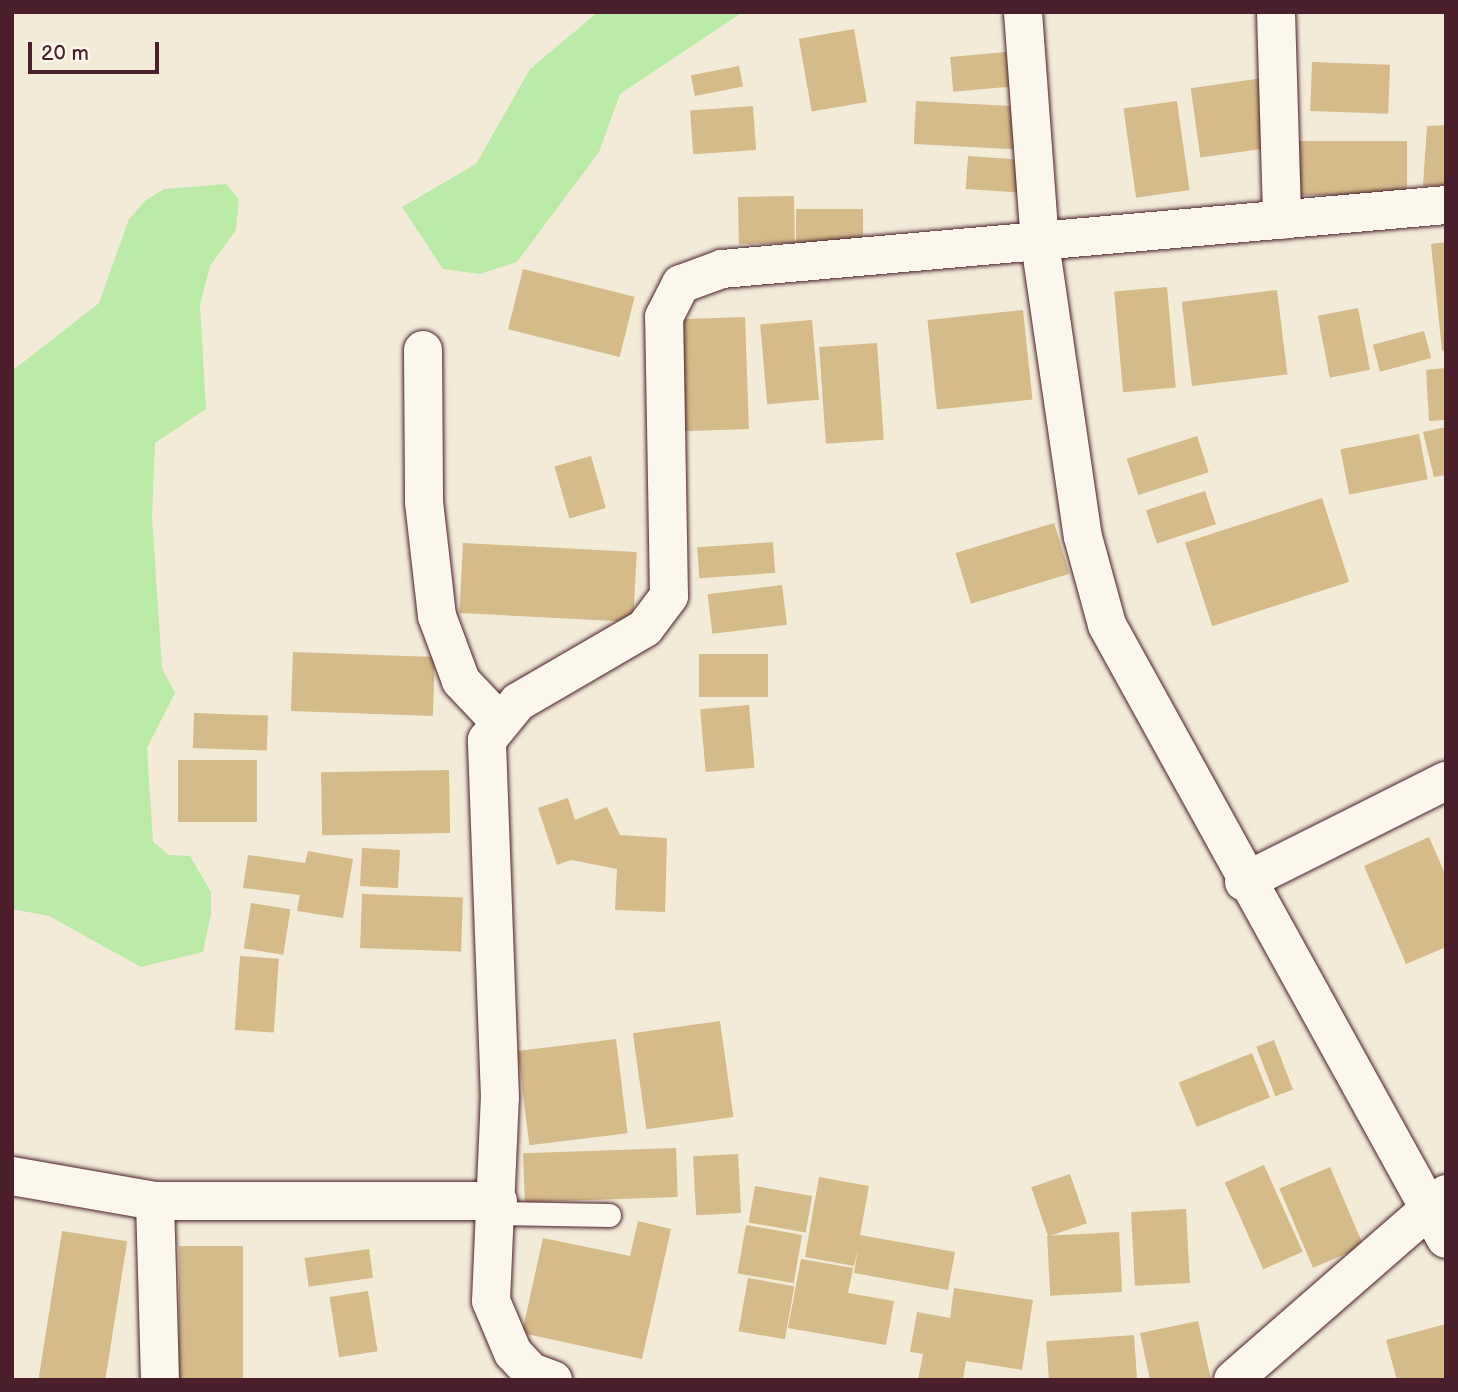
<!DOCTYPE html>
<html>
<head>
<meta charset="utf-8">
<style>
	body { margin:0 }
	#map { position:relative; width:1458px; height:1392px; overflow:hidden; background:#f3ebd8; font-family:"Balsamiq Sans",sans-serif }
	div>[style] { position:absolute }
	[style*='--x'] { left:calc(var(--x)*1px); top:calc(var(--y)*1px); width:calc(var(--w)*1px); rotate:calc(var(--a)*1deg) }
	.green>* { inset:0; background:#bbeaa8 }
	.building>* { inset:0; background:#d5ba8a; transform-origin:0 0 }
	.roads { filter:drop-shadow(0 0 2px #4a1f2b) drop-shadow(0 0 2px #4a1f2b) }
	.lane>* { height:23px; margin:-11.5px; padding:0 11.5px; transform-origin:11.5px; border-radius:11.5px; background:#fbf7ec }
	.street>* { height:38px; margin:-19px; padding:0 19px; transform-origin:19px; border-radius:19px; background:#fbf7ec }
	.secondary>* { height:38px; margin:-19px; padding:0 19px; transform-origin:19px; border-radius:19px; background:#fbf7ec }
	span { translate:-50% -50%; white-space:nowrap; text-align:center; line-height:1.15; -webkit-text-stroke:7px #fbf7ec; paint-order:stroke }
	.frame { position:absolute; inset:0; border:14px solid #4a1f2b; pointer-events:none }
	.scale { position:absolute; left:28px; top:42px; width:131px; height:32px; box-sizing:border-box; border:4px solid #4a1f2b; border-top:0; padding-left:9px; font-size:21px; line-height:24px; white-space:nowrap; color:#4a1f2b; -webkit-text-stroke:5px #fbf7ec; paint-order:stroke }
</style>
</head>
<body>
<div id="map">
	<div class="green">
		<i style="clip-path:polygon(598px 12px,743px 12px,620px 94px,599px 152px,517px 262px,480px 274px,443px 269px,402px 207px,476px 164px,530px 69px)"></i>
		<i style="clip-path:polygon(226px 184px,239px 199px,236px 230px,210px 266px,200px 305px,206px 409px,155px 443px,152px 517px,162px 668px,175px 693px,147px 748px,153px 842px,169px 855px,190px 856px,211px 892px,211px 914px,203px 952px,141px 967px,49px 916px,12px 909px,12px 371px,99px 303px,129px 219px,146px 200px,164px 189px)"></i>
	</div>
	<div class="building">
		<i style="left:854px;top:29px;width:74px;height:56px;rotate:80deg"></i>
		<i style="left:1006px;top:52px;width:35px;height:56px;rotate:85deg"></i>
		<i style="left:1312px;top:62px;width:78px;height:49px;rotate:2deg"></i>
		<i style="left:739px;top:66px;width:21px;height:49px;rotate:79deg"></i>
		<i style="left:1263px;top:78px;width:70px;height:73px;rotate:82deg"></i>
		<i style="left:916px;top:101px;width:101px;height:43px;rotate:3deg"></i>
		<i style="left:1177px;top:101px;width:90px;height:54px;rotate:82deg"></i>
		<i style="left:753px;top:106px;width:44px;height:63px;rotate:86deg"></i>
		<i style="clip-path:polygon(1446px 125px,1446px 185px,1423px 186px,1427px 126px)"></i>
		<i style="left:1296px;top:141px;width:111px;height:54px"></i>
		<i style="left:968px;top:156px;width:53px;height:33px;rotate:4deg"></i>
		<i style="left:794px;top:196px;width:47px;height:56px;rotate:89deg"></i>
		<i style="left:796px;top:209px;width:67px;height:38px"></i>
		<i style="clip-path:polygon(1446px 242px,1446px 350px,1442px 351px,1431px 244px)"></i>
		<i style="left:523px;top:269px;width:115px;height:62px;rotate:14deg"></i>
		<i style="left:1167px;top:287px;width:101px;height:53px;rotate:85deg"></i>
		<i style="left:1277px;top:290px;width:85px;height:96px;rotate:83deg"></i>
		<i style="left:1358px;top:308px;width:63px;height:41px;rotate:79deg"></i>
		<i style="left:1023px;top:310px;width:90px;height:96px;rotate:84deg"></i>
		<i style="left:745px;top:317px;width:112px;height:66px;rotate:88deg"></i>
		<i style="left:812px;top:320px;width:80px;height:52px;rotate:85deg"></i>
		<i style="left:1424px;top:331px;width:28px;height:53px;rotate:75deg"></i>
		<i style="left:877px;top:343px;width:97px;height:58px;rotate:86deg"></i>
		<i style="clip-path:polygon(1446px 368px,1446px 420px,1429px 421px,1426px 370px)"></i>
		<i style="clip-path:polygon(1446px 427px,1446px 475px,1434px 477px,1423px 432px)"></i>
		<i style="left:1419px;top:434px;width:46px;height:80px;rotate:79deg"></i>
		<i style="left:1197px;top:436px;width:38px;height:74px;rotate:72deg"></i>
		<i style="left:591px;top:456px;width:54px;height:38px;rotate:74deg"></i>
		<i style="left:1205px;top:491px;width:35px;height:62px;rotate:72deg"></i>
		<i style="left:1322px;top:498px;width:88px;height:144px;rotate:72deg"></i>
		<i style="left:1054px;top:523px;width:53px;height:103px;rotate:73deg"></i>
		<i style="left:773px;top:542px;width:31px;height:76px;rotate:86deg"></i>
		<i style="left:463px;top:543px;width:174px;height:70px;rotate:3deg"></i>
		<i style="left:782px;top:585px;width:40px;height:75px;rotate:83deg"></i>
		<i style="left:293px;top:652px;width:142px;height:59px;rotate:2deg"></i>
		<i style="left:699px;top:654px;width:69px;height:43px"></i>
		<i style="left:749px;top:705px;width:63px;height:49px;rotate:85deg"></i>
		<i style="left:194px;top:713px;width:74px;height:35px;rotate:2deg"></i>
		<i style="left:257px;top:760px;width:62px;height:79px;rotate:90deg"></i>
		<i style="left:449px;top:770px;width:63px;height:128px;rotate:89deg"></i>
		<i style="clip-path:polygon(568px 798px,575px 820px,607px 807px,620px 835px,667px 838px,665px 912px,615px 910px,617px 869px,571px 860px,557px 865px,538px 808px)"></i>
		<i style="clip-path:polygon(1429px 837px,1446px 876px,1446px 947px,1406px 964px,1364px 866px)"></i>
		<i style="left:362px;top:848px;width:38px;height:38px;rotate:3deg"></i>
		<i style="clip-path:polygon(308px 851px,353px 859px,343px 918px,297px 911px,300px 895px,243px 888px,248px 855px,305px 863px)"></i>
		<i style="left:362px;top:894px;width:101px;height:54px;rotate:2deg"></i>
		<i style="left:251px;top:903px;width:40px;height:46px;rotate:9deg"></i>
		<i style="left:240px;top:956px;width:39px;height:74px;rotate:4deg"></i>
		<i style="left:720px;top:1021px;width:97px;height:88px;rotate:82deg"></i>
		<i style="left:616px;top:1039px;width:95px;height:99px;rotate:83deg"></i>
		<i style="left:1274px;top:1040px;width:53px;height:19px;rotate:69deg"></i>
		<i style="left:1252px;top:1053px;width:48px;height:79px;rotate:68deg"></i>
		<i style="left:676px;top:1148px;width:49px;height:153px;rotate:88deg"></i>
		<i style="left:738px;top:1154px;width:59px;height:45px;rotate:87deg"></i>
		<i style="left:1264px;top:1165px;width:95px;height:43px;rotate:66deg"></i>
		<i style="left:1330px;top:1167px;width:86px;height:55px;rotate:67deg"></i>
		<i style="left:1070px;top:1174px;width:52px;height:41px;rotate:71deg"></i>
		<i style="clip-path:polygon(819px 1177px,869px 1186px,860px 1235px,955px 1252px,948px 1290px,854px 1273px,858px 1250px,854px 1266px,805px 1257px)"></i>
		<i style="left:755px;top:1186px;width:58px;height:37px;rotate:10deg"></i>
		<i style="left:1186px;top:1209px;width:74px;height:55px;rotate:87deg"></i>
		<i style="clip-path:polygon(638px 1221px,671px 1229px,642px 1359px,522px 1333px,543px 1238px,630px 1256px)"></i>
		<i style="left:746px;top:1225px;width:57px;height:49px;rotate:10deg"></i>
		<i style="left:62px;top:1231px;width:66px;height:151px;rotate:9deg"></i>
		<i style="left:1119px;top:1232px;width:60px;height:72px;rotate:87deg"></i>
		<i style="left:179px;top:1246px;width:64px;height:134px"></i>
		<i style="left:369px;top:1249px;width:29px;height:65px;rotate:82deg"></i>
		<i style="clip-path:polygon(801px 1259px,853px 1268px,848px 1293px,894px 1301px,886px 1345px,788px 1328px)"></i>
		<i style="left:748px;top:1278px;width:47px;height:54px;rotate:10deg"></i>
		<i style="clip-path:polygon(954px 1288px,1033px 1300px,1022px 1370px,966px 1361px,963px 1380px,918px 1380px,923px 1354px,910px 1352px,917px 1312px,950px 1318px)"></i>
		<i style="left:368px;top:1291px;width:61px;height:39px;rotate:81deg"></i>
		<i style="clip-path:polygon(1198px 1321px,1211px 1380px,1150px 1380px,1140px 1333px)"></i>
		<i style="clip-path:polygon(1446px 1324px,1446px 1380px,1397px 1380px,1386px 1340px)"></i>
		<i style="left:1134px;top:1335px;width:44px;height:88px;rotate:86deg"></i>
	</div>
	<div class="roads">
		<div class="lane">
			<i style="--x:497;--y:1213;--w:112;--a:1"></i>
		</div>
		<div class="street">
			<i style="--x:1023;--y:12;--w:232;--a:85.8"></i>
			<i style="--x:1040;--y:243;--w:297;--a:81.7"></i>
			<i style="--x:1083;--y:537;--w:91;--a:74.7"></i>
			<i style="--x:1107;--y:625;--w:701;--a:61.1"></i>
			<i style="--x:1276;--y:12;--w:208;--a:88.3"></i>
			<i style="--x:423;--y:350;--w:152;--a:89.6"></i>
			<i style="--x:424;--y:502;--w:115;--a:83.5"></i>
			<i style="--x:437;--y:616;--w:69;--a:69.7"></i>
			<i style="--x:461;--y:681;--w:54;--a:46.5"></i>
			<i style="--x:1244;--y:882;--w:226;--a:-26.6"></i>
			<i style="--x:155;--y:1201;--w:343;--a:0"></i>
			<i style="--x:553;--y:1380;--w:23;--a:-160"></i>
			<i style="--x:531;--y:1372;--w:26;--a:-133"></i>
			<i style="--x:513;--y:1353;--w:56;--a:-112.9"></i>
			<i style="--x:491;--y:1301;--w:203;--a:-87.5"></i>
			<i style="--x:500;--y:1098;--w:358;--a:-92.1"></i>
			<i style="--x:487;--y:740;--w:49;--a:-50.8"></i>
			<i style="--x:518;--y:702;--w:147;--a:-30.2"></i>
			<i style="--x:645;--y:628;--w:40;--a:-53"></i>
			<i style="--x:669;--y:596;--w:279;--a:-91"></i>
			<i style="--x:664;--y:317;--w:37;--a:-63"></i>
			<i style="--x:681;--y:284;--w:44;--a:-20.1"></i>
			<i style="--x:722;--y:269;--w:727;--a:-5.05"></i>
			<i style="--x:1233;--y:1380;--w:283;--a:-41.1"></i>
		</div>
		<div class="secondary">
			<i style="--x:12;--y:1176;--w:145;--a:9.9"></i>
			<i style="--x:155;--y:1201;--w:179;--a:88.4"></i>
		</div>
	</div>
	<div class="frame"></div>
	<div class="scale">20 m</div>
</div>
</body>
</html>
